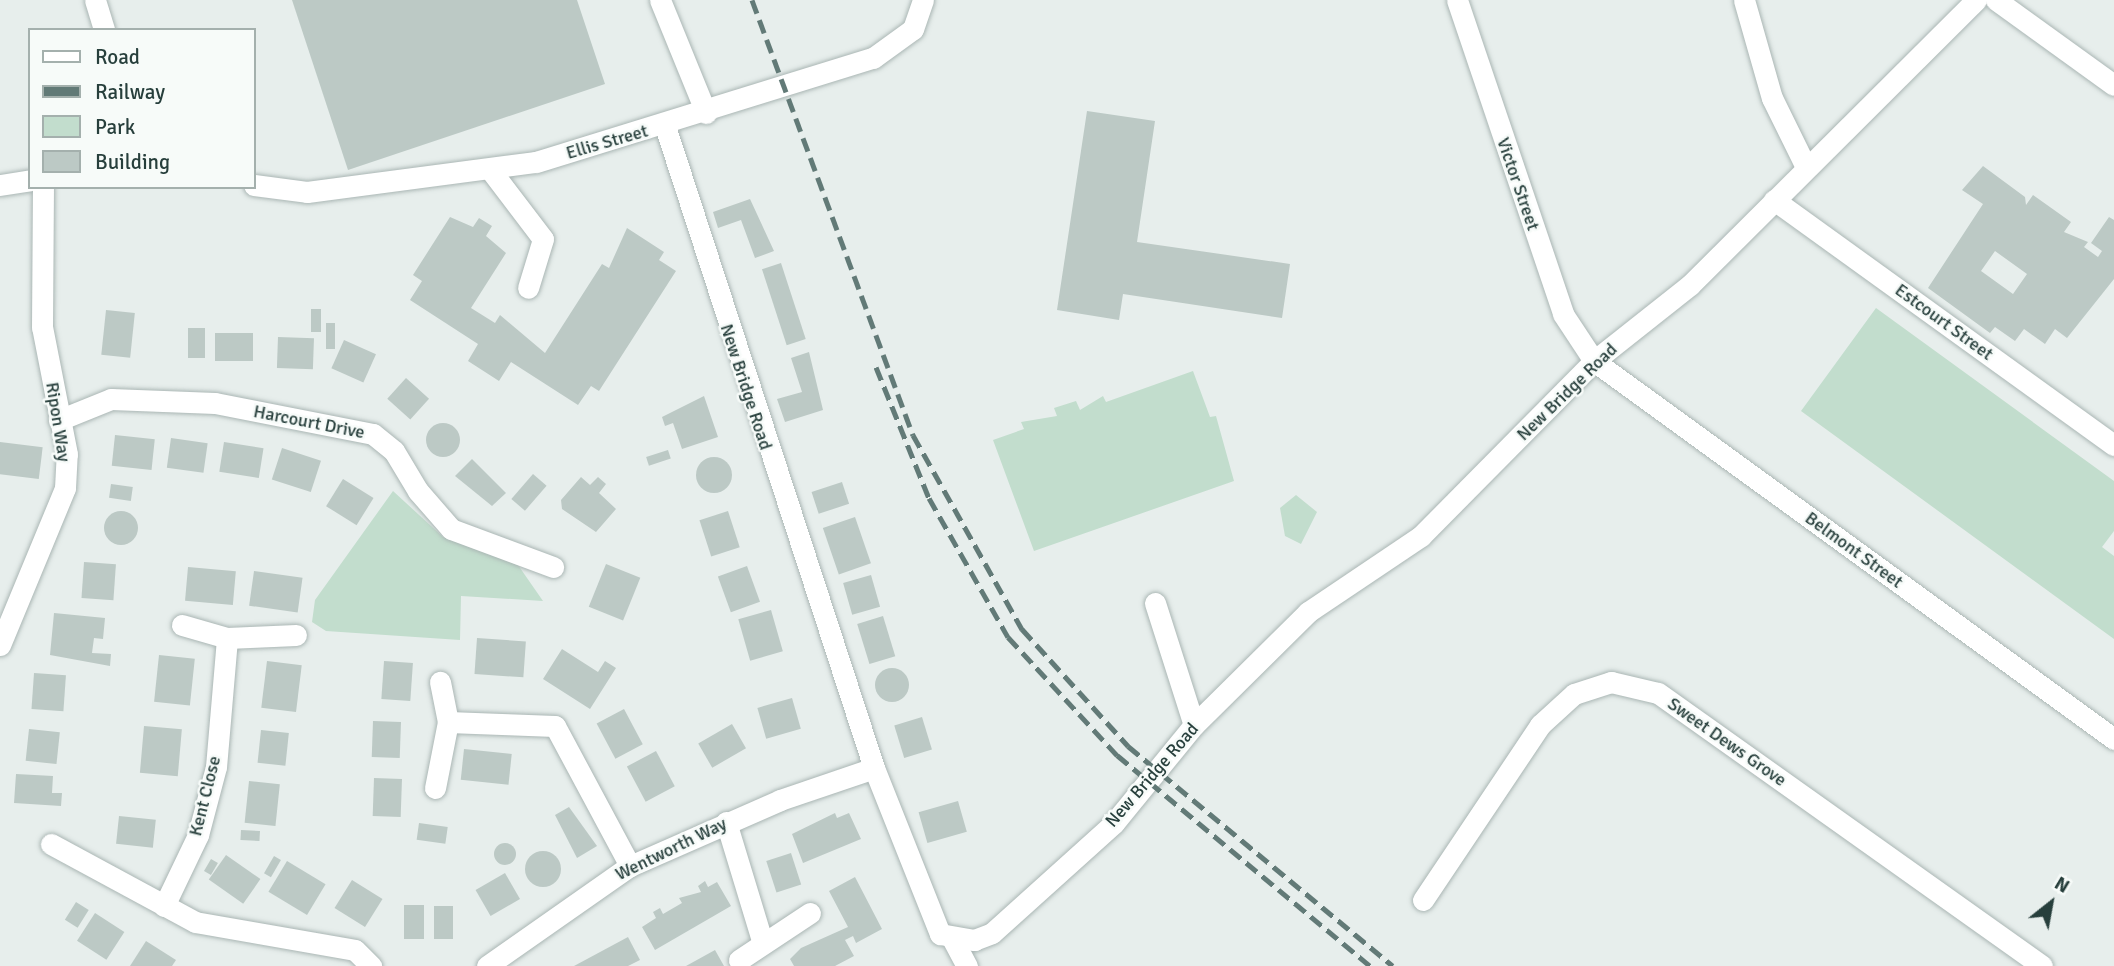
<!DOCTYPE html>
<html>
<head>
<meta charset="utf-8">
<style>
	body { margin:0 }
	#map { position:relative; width:2114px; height:966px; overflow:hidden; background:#e7eeec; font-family:Signika,sans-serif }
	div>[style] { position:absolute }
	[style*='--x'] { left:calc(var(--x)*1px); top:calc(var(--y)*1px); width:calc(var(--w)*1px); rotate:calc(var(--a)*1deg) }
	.green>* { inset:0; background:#c2ddcd }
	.building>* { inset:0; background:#bcc9c5; transform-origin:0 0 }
	.round { border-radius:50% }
	.roads { filter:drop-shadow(0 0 2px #aab6b4) drop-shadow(0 0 2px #aab6b4) }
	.minor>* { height:21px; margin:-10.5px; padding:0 10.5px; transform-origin:10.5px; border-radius:10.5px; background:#fff }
	.rail>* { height:5px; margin-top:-2.5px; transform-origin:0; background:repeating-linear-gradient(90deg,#627a77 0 14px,transparent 0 21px) }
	span { translate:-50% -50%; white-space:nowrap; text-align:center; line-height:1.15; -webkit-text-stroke:5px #f7fbf9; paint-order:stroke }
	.street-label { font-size:18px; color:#273f3c }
	.legend { position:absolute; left:28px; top:28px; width:228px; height:161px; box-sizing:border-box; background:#f7fbf9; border:2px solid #a4b0ad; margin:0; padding:9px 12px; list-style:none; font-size:21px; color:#273f3c }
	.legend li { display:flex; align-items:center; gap:14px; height:35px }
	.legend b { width:35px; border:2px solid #a4b0ad }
	.north { position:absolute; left:2016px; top:868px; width:70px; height:70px; -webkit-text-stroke:5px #f7fbf9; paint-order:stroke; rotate:31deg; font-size:19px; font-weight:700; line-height:28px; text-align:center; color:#273f3c }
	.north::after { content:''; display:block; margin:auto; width:24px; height:32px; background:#273f3c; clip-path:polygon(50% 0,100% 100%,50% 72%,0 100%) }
</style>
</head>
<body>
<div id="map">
	<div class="green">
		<i style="clip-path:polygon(1876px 308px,2114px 481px,2114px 531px,2102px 547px,2114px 556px,2114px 639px,1801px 411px)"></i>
		<i style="clip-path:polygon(1193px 371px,1210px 417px,1216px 416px,1234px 481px,1034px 551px,993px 440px,1024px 429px,1021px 422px,1057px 416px,1054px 408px,1076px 401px,1080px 410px,1103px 396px,1106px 402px)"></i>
		<i style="clip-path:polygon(393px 491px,443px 537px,518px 565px,543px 601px,461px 596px,460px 640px,326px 631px,312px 622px,315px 600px)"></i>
		<i style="clip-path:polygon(1296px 495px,1317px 512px,1301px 544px,1285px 536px,1280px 508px)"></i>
	</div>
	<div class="building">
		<i style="clip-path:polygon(292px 0,577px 0,605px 84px,348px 170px)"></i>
		<i style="clip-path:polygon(1087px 111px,1155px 121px,1137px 242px,1290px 264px,1282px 318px,1123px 294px,1119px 320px,1057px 310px)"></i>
		<i style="clip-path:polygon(evenodd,1983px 166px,2025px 197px,2026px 205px,2033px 195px,2071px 222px,2064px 232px,2088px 242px,2084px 247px,2098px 257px,2102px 251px,2091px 243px,2109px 217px,2114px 220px,2114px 279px,2067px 338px,2055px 329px,2045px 344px,2024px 329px,2015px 341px,1995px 327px,1990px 333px,1928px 288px,1983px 204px,1962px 190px,1983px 166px,1995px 251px,2027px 274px,2013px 294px,1981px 271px,1995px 251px)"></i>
		<i style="clip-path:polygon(750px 199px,774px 251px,755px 258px,741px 220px,718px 228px,713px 212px)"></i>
		<i style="clip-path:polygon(450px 217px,473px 227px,479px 218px,492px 226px,486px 236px,506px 253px,471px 308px,495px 323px,500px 315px,545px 353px,602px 264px,609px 268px,627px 228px,664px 252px,659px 260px,676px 271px,599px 391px,591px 386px,578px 405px,511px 362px,499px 381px,468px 361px,478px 344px,410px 300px,422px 281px,413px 275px)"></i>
		<i style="left:781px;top:263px;width:80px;height:20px;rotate:72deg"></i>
		<i style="left:311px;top:309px;width:10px;height:23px"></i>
		<i style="left:106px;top:310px;width:29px;height:45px;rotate:6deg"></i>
		<i style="left:326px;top:323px;width:9px;height:26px"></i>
		<i style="left:188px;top:328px;width:17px;height:30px"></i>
		<i style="left:215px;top:333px;width:38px;height:28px"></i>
		<i style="left:278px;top:337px;width:36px;height:31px;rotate:2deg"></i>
		<i style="left:344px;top:340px;width:35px;height:31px;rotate:24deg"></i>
		<i style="clip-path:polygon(809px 352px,823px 410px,785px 422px,777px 399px,802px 392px,791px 358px)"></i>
		<i style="left:406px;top:378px;width:31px;height:28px;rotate:42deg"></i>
		<i style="clip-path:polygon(704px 396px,718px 437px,682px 449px,673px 423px,665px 426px,662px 417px)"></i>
		<i class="round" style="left:426px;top:423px;width:34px;height:34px"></i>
		<i style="left:115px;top:435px;width:40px;height:31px;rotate:6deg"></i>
		<i style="left:171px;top:438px;width:37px;height:30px;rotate:8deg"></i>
		<i style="left:0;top:442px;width:43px;height:32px;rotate:7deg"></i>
		<i style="left:224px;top:442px;width:40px;height:30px;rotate:9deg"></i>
		<i style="left:282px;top:448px;width:41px;height:33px;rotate:18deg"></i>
		<i style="left:668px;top:450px;width:9px;height:23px;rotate:72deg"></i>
		<i class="round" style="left:696px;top:457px;width:36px;height:36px"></i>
		<i style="clip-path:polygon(472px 459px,506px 493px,492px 506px,455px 476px)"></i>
		<i style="left:533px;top:474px;width:18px;height:33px;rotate:41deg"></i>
		<i style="clip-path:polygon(581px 477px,590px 485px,598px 477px,606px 484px,599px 493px,616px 509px,596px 532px,562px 509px,561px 500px)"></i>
		<i style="left:343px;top:479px;width:36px;height:32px;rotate:32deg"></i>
		<i style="left:842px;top:482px;width:23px;height:32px;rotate:72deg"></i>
		<i style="left:111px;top:484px;width:22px;height:14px;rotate:8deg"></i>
		<i style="left:728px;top:511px;width:38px;height:30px;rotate:72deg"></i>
		<i class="round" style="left:104px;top:511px;width:34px;height:34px"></i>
		<i style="left:855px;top:517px;width:49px;height:34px;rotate:71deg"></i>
		<i style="left:84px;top:562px;width:32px;height:36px;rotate:4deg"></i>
		<i style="left:606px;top:564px;width:37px;height:46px;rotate:22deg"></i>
		<i style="left:747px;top:566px;width:38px;height:31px;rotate:70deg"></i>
		<i style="left:188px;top:567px;width:48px;height:34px;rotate:5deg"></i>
		<i style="left:254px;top:571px;width:49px;height:35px;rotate:8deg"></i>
		<i style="left:871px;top:575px;width:33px;height:29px;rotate:74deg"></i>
		<i style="left:771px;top:610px;width:43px;height:34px;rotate:74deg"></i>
		<i style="clip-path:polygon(54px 613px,105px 618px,103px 639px,94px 638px,92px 653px,111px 654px,110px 666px,50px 655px)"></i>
		<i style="left:883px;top:616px;width:42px;height:27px;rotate:73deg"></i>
		<i style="left:477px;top:638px;width:49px;height:36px;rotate:4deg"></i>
		<i style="clip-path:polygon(562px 649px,598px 672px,605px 661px,616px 668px,590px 709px,543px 679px)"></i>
		<i style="left:159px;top:655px;width:36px;height:47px;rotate:6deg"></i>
		<i style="left:267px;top:661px;width:35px;height:47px;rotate:7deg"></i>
		<i style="left:384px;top:661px;width:29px;height:38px;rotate:4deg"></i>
		<i class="round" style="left:875px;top:668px;width:34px;height:34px"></i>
		<i style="left:34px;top:673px;width:32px;height:36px;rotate:4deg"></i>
		<i style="left:792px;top:698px;width:32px;height:36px;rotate:74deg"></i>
		<i style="left:624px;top:709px;width:40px;height:31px;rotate:62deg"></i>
		<i style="left:922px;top:717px;width:34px;height:29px;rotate:73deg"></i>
		<i style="left:373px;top:721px;width:28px;height:36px;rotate:2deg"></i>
		<i style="left:732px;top:724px;width:28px;height:39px;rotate:60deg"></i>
		<i style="left:144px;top:726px;width:38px;height:47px;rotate:5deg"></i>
		<i style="left:29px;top:729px;width:31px;height:32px;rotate:6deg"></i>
		<i style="left:261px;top:730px;width:28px;height:33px;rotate:6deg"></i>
		<i style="left:464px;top:749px;width:48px;height:31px;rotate:6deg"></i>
		<i style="left:656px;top:751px;width:40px;height:33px;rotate:62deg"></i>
		<i style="clip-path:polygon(16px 774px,53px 776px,52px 793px,62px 793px,61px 806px,14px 803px)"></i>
		<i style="left:374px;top:778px;width:28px;height:38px;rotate:2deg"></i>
		<i style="left:249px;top:781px;width:31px;height:42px;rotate:6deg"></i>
		<i style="left:958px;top:801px;width:32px;height:41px;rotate:74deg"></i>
		<i style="clip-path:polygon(569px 807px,597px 846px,577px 858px,555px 815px)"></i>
		<i style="clip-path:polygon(835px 813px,837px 818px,849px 813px,861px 839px,803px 863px,792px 834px)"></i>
		<i style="left:119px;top:816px;width:37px;height:28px;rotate:6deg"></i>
		<i style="left:419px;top:823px;width:29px;height:17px;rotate:8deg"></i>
		<i style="left:241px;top:830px;width:19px;height:10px;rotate:3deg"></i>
		<i class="round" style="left:494px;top:843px;width:22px;height:22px"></i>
		<i class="round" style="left:525px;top:851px;width:36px;height:36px"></i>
		<i style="left:791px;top:853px;width:33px;height:26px;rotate:72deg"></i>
		<i style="left:226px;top:855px;width:42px;height:30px;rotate:35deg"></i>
		<i style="left:274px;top:856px;width:8px;height:20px;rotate:30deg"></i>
		<i style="left:211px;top:859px;width:8px;height:14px;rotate:30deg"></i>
		<i style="left:287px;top:861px;width:45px;height:36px;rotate:31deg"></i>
		<i style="left:505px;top:873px;width:30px;height:34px;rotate:60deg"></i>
		<i style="clip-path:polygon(855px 877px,882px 929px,856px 943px,853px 936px,845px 940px,854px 956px,835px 966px,794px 966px,790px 959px,801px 948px,848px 927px,829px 891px)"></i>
		<i style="left:352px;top:880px;width:36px;height:33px;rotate:32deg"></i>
		<i style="clip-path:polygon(705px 881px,708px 887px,717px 882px,731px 906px,655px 950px,642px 927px,656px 918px,653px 912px,660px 908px,663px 914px,682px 903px,679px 898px,701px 892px,698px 886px)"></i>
		<i style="left:76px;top:902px;width:15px;height:21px;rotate:32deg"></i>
		<i style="left:404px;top:905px;width:20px;height:34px"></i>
		<i style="left:434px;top:906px;width:19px;height:33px"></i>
		<i style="left:95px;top:913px;width:35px;height:33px;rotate:33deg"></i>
		<i style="clip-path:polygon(628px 937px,640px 960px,628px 966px,574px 966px)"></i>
		<i style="clip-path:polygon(146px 941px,176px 960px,172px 966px,130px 966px)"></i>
		<i style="clip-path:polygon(715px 950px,724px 966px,686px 966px)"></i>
	</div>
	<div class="roads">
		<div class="minor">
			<i style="--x:95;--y:0;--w:31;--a:73"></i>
			<i style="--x:660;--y:0;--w:122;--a:67.8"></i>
			<i style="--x:1457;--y:0;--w:331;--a:71.3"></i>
			<i style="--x:1563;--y:314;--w:56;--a:56.6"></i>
			<i style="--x:1594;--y:361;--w:643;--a:36.01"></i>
			<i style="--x:1744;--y:0;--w:102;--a:74.1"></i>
			<i style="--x:1772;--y:98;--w:75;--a:63.8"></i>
			<i style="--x:1996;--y:0;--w:145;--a:35.8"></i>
			<i style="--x:665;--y:126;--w:675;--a:71.97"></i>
			<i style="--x:874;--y:768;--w:179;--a:68.3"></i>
			<i style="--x:940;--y:934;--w:35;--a:10"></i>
			<i style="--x:974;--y:940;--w:19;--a:-21"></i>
			<i style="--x:992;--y:933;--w:164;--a:-42"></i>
			<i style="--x:1114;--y:823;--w:127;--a:-50.8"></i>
			<i style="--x:1194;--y:725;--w:161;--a:-44.7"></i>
			<i style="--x:1308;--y:612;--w:136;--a:-33.9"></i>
			<i style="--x:1421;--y:536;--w:246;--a:-45.3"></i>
			<i style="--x:1594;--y:361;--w:122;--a:-38.4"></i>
			<i style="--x:1690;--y:285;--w:404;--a:-44.9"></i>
			<i style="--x:492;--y:172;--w:84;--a:52.7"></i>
			<i style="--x:543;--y:239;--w:51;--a:107"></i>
			<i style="--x:0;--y:185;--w:30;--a:-9"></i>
			<i style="--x:254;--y:185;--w:53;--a:7.5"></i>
			<i style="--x:307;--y:192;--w:231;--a:-7.5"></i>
			<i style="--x:536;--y:162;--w:353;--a:-17.2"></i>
			<i style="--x:873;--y:58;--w:49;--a:-35.9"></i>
			<i style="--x:913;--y:29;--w:31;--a:-71"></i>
			<i style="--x:1774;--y:200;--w:419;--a:35.8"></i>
			<i style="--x:59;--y:420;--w:56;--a:-22"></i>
			<i style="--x:111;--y:399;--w:104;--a:2.2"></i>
			<i style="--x:215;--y:403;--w:161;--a:11.1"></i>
			<i style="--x:373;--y:434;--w:27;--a:39"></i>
			<i style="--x:394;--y:451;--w:47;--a:59"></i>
			<i style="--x:418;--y:491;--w:50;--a:49"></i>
			<i style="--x:451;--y:529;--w:109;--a:20.4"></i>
			<i style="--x:1155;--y:603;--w:128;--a:72.3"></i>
			<i style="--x:182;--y:625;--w:47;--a:16.1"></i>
			<i style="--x:227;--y:638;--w:69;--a:-2.5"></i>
			<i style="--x:0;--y:645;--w:170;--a:-67.5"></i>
			<i style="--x:65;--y:488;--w:34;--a:-87"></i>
			<i style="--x:67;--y:454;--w:129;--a:-101.1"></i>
			<i style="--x:42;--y:327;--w:140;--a:-89.6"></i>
			<i style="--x:448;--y:722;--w:107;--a:2.1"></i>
			<i style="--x:555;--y:726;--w:159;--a:61.8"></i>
			<i style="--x:435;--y:788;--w:67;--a:-78.9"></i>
			<i style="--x:448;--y:722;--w:41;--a:-101.3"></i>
			<i style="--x:726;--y:822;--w:127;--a:73.1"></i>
			<i style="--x:51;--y:844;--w:164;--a:28.4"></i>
			<i style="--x:195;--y:922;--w:162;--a:9.9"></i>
			<i style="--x:355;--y:950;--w:23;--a:45"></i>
			<i style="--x:1423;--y:900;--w:211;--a:-56.2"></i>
			<i style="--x:1540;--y:725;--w:46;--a:-42.4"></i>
			<i style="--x:1574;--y:694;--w:39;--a:-18"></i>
			<i style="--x:1611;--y:682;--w:48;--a:13.2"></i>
			<i style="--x:1658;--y:693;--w:471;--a:35.4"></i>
			<i style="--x:164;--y:906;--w:79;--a:-64.4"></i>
			<i style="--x:198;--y:835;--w:70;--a:-75.2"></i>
			<i style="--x:216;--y:767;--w:129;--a:-85.1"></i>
			<i style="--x:953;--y:940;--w:30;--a:62"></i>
			<i style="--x:739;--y:960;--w:85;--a:-33.5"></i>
			<i style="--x:487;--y:966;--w:174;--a:-35"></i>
			<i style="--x:630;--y:866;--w:164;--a:-23.7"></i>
			<i style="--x:780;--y:800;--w:99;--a:-18.8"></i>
		</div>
	</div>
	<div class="rail">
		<i style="--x:752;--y:0;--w:464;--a:69.7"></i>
		<i style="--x:913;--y:435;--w:223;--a:60.7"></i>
		<i style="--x:1022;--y:629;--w:158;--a:47.8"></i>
		<i style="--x:1128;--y:746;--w:344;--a:39.7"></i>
		<i style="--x:876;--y:367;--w:141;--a:68"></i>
		<i style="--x:929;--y:498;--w:160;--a:60.4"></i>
		<i style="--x:1008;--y:637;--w:161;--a:47.3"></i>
		<i style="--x:1117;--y:755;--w:329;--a:39.8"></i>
	</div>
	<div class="street-label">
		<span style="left:607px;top:142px;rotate:-16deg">Ellis Street</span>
		<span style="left:1518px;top:184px;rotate:71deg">Victor Street</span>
		<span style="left:1944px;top:322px;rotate:36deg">Estcourt Street</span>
		<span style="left:746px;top:387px;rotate:72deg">New Bridge Road</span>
		<span style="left:1567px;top:392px;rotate:-44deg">New Bridge Road</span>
		<span style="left:58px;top:422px;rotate:81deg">Ripon Way</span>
		<span style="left:309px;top:422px;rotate:11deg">Harcourt Drive</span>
		<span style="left:1854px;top:550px;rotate:36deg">Belmont Street</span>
		<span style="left:1727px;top:742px;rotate:35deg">Sweet Dews Grove</span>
		<span style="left:1152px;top:775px;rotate:-49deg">New Bridge Road</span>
		<span style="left:205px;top:796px;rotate:-76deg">Kent Close</span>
		<span style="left:671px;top:849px;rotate:-26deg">Wentworth Way</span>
	</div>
	<ul class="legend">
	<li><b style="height:9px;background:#fff"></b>Road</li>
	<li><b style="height:9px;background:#627a77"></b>Railway</li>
	<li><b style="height:19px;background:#c2ddcd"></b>Park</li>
	<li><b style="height:19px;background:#bcc9c5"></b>Building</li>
	</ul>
	<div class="north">N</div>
</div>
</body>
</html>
